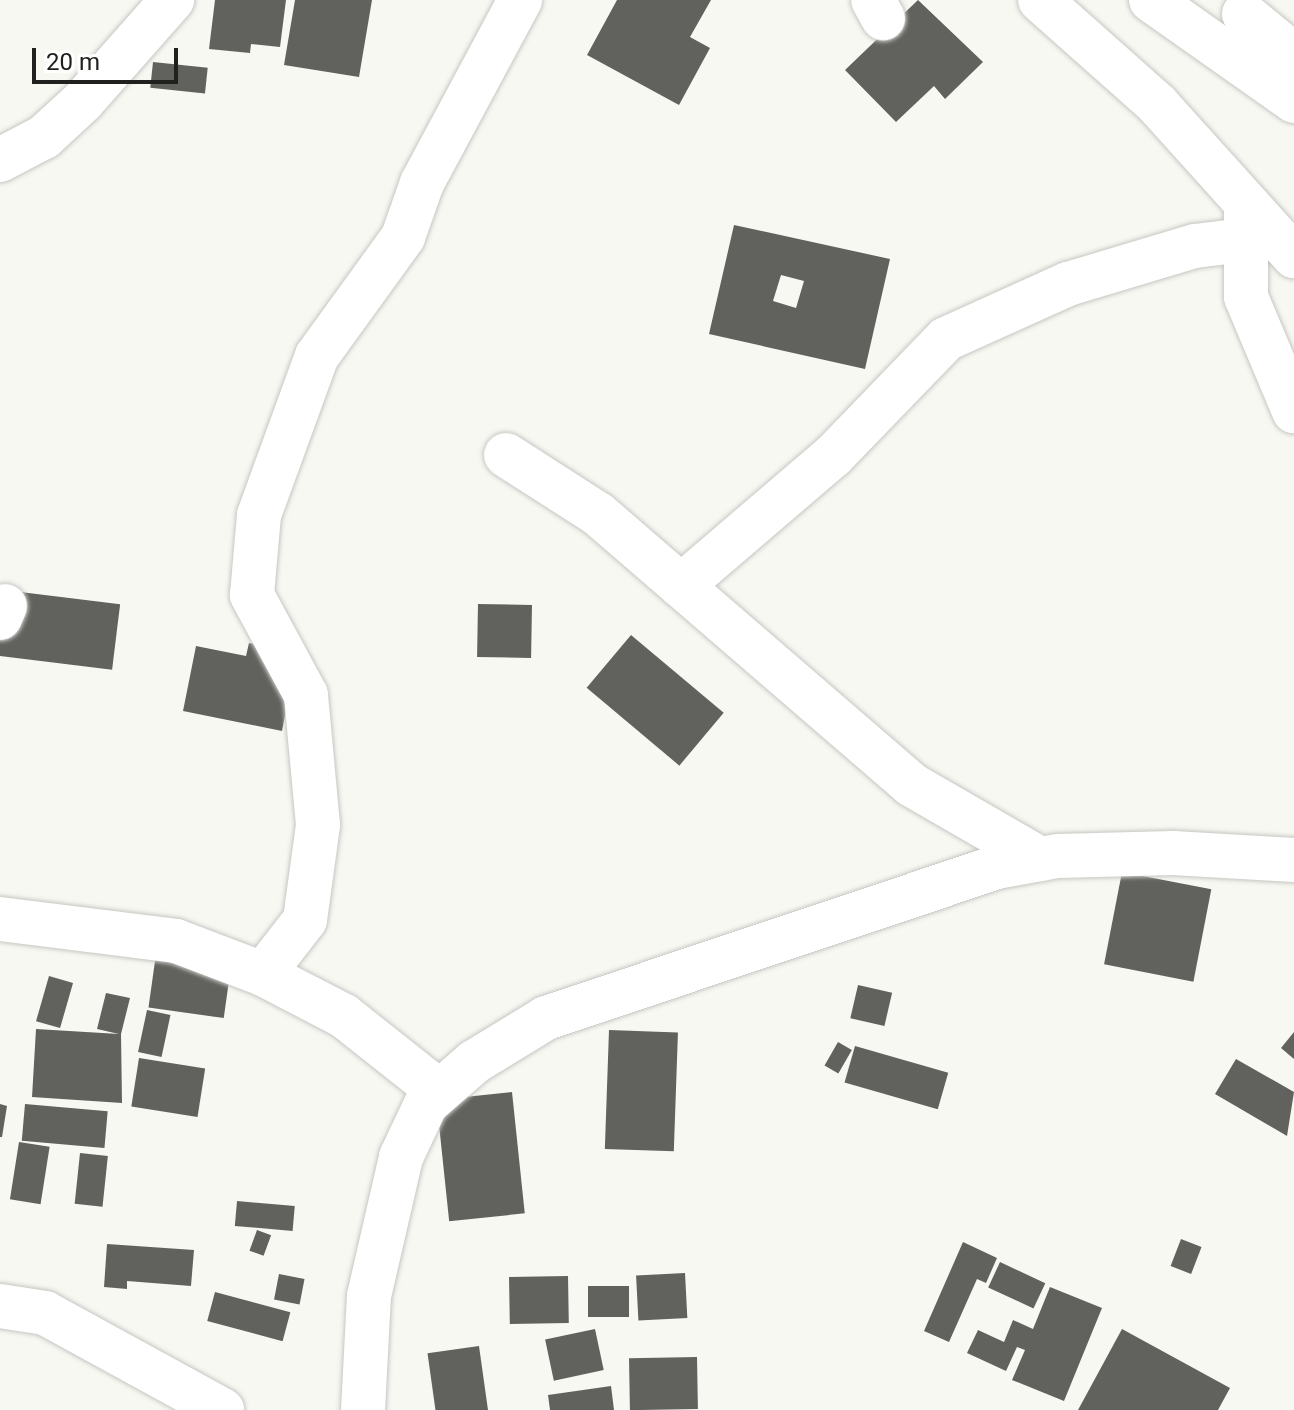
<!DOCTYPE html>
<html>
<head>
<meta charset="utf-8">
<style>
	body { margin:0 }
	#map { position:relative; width:1294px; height:1410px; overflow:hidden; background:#f8f8f3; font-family:Roboto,sans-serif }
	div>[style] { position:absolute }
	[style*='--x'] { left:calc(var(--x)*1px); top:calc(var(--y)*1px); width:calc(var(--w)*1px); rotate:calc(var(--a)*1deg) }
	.building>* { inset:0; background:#61615e; transform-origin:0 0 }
	.roads { filter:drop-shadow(0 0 2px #c7c6c2) drop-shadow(0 0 2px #c7c6c2) }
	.street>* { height:44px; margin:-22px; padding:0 22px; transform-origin:22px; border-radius:22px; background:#fff }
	span { translate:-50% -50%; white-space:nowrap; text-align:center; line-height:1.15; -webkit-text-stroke:8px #fffffe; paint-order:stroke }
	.scale { position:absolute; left:32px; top:48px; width:146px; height:36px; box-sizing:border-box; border:4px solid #20201e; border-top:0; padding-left:10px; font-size:24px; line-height:28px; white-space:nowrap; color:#20201e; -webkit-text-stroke:6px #fffffe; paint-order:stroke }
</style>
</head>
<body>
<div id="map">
	<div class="building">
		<i style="clip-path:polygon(215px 0,286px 0,280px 47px,251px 44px,250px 53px,209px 49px)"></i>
		<i style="clip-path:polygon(295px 0,372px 0,359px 77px,284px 65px)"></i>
		<i style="clip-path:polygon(617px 0,711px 0,690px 37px,710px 48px,679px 105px,587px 55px)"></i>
		<i style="clip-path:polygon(918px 0,983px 62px,945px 99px,934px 86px,896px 122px,845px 70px)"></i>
		<i style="left:153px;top:62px;width:55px;height:26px;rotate:6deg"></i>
		<i style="clip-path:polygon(evenodd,734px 225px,890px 259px,865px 369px,709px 334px,734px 225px,781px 275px,804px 281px,796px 308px,773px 301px,781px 275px)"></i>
		<i style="left:4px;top:590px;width:117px;height:66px;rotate:7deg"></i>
		<i style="left:478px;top:604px;width:54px;height:53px;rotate:1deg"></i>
		<i style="left:631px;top:635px;width:121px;height:69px;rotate:40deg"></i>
		<i style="clip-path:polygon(249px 643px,297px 653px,282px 731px,183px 711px,196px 646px,246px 656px)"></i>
		<i style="left:1122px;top:872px;width:91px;height:94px;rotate:11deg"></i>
		<i style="left:156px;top:954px;width:76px;height:54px;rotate:8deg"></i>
		<i style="left:49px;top:976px;width:25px;height:47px;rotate:16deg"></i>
		<i style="left:858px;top:985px;width:35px;height:34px;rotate:13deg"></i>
		<i style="clip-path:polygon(106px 993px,130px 998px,121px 1034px,122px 1103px,32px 1097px,36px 1029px,119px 1034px,97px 1029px)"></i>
		<i style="left:147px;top:1010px;width:24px;height:43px;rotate:12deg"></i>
		<i style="left:609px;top:1030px;width:69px;height:119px;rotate:2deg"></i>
		<i style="clip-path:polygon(1294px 1032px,1294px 1059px,1281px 1048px)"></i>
		<i style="left:838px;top:1042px;width:16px;height:27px;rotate:30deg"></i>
		<i style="left:855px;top:1046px;width:97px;height:38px;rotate:16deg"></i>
		<i style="left:139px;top:1058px;width:67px;height:49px;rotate:9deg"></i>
		<i style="clip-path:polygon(1236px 1059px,1294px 1092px,1287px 1136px,1215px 1094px)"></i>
		<i style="left:512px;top:1092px;width:122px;height:76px;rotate:84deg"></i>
		<i style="clip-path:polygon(0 1104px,7px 1106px,2px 1137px,0 1137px)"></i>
		<i style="left:25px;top:1104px;width:83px;height:37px;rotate:5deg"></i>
		<i style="left:19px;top:1142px;width:31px;height:58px;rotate:9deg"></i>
		<i style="left:80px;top:1153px;width:28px;height:51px;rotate:6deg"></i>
		<i style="left:237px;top:1201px;width:58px;height:25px;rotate:5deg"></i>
		<i style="left:257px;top:1230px;width:15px;height:22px;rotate:20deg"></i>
		<i style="left:1181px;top:1239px;width:22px;height:29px;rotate:21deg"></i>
		<i style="clip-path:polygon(963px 1242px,997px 1258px,986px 1283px,977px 1279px,949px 1342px,924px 1331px)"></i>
		<i style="clip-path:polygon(107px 1244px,194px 1250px,191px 1286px,127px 1281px,127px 1289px,104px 1287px)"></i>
		<i style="left:1000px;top:1262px;width:50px;height:28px;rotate:25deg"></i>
		<i style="left:685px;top:1273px;width:45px;height:49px;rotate:87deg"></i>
		<i style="left:279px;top:1274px;width:26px;height:26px;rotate:11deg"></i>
		<i style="left:568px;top:1276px;width:47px;height:59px;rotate:89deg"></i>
		<i style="left:629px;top:1286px;width:31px;height:41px;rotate:90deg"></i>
		<i style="clip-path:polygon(1050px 1287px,1102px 1308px,1064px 1401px,1012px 1380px,1025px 1350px,1017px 1347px,1006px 1371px,967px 1353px,978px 1330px,1004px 1342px,1013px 1320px,1033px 1329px)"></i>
		<i style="left:215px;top:1292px;width:78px;height:30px;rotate:15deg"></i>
		<i style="left:595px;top:1329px;width:42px;height:51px;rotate:78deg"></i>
		<i style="clip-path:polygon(1122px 1329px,1230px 1388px,1218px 1410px,1078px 1410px)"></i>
		<i style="left:479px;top:1346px;width:65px;height:52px;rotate:82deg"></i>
		<i style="left:697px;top:1357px;width:52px;height:68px;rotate:89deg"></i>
		<i style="clip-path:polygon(611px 1386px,614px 1410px,550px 1410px,548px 1395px)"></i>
	</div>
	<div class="roads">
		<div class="street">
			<i style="--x:873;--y:0;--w:21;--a:61"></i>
			<i style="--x:1040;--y:0;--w:157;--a:41.6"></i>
			<i style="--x:1157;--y:104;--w:205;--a:48"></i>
			<i style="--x:1151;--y:0;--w:175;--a:35.2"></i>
			<i style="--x:1244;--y:14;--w:65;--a:39.4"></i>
			<i style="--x:0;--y:160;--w:50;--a:-27.6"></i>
			<i style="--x:44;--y:137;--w:53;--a:-42.7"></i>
			<i style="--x:83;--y:101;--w:135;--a:-48.6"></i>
			<i style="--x:1246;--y:212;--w:85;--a:90"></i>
			<i style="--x:1246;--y:297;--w:124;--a:67.2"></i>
			<i style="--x:506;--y:455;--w:109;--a:32.7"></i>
			<i style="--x:598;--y:514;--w:415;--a:40.8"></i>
			<i style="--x:912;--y:785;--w:148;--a:30"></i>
			<i style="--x:681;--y:586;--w:201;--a:-40.6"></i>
			<i style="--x:834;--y:455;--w:161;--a:-46"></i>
			<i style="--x:946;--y:339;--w:134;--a:-24.3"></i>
			<i style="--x:1068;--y:284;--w:133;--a:-16.7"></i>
			<i style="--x:1195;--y:246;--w:49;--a:-7"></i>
			<i style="--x:0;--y:618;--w:13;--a:-67"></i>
			<i style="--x:0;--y:919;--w:177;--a:7.1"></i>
			<i style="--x:176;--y:941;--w:93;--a:20.8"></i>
			<i style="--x:263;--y:974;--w:91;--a:27.4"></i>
			<i style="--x:344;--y:1016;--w:122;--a:38.4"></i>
			<i style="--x:263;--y:974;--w:68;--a:-52.1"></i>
			<i style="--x:305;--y:920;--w:96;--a:-82.2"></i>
			<i style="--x:318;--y:825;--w:131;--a:-95.3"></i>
			<i style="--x:306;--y:695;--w:114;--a:-118.4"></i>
			<i style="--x:252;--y:595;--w:80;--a:-85"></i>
			<i style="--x:259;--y:515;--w:169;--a:-70"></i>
			<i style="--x:317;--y:356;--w:147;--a:-54.1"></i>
			<i style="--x:403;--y:237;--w:57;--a:-70.6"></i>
			<i style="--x:422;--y:183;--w:208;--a:-61.8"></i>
			<i style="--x:0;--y:1306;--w:46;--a:8.8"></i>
			<i style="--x:45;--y:1313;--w:202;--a:28.7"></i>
			<i style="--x:363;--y:1410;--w:114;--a:-87"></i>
			<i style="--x:369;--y:1296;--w:143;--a:-77"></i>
			<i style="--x:401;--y:1157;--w:59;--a:-64.7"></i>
			<i style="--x:426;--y:1104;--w:64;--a:-41.2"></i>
			<i style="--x:474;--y:1062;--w:84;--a:-31.4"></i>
			<i style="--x:546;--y:1018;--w:475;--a:-18.5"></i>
			<i style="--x:996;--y:867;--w:63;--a:-10.1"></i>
			<i style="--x:1058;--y:856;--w:115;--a:-1.5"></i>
			<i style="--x:1173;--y:853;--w:121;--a:3.3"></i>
		</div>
	</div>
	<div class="scale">20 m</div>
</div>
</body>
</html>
